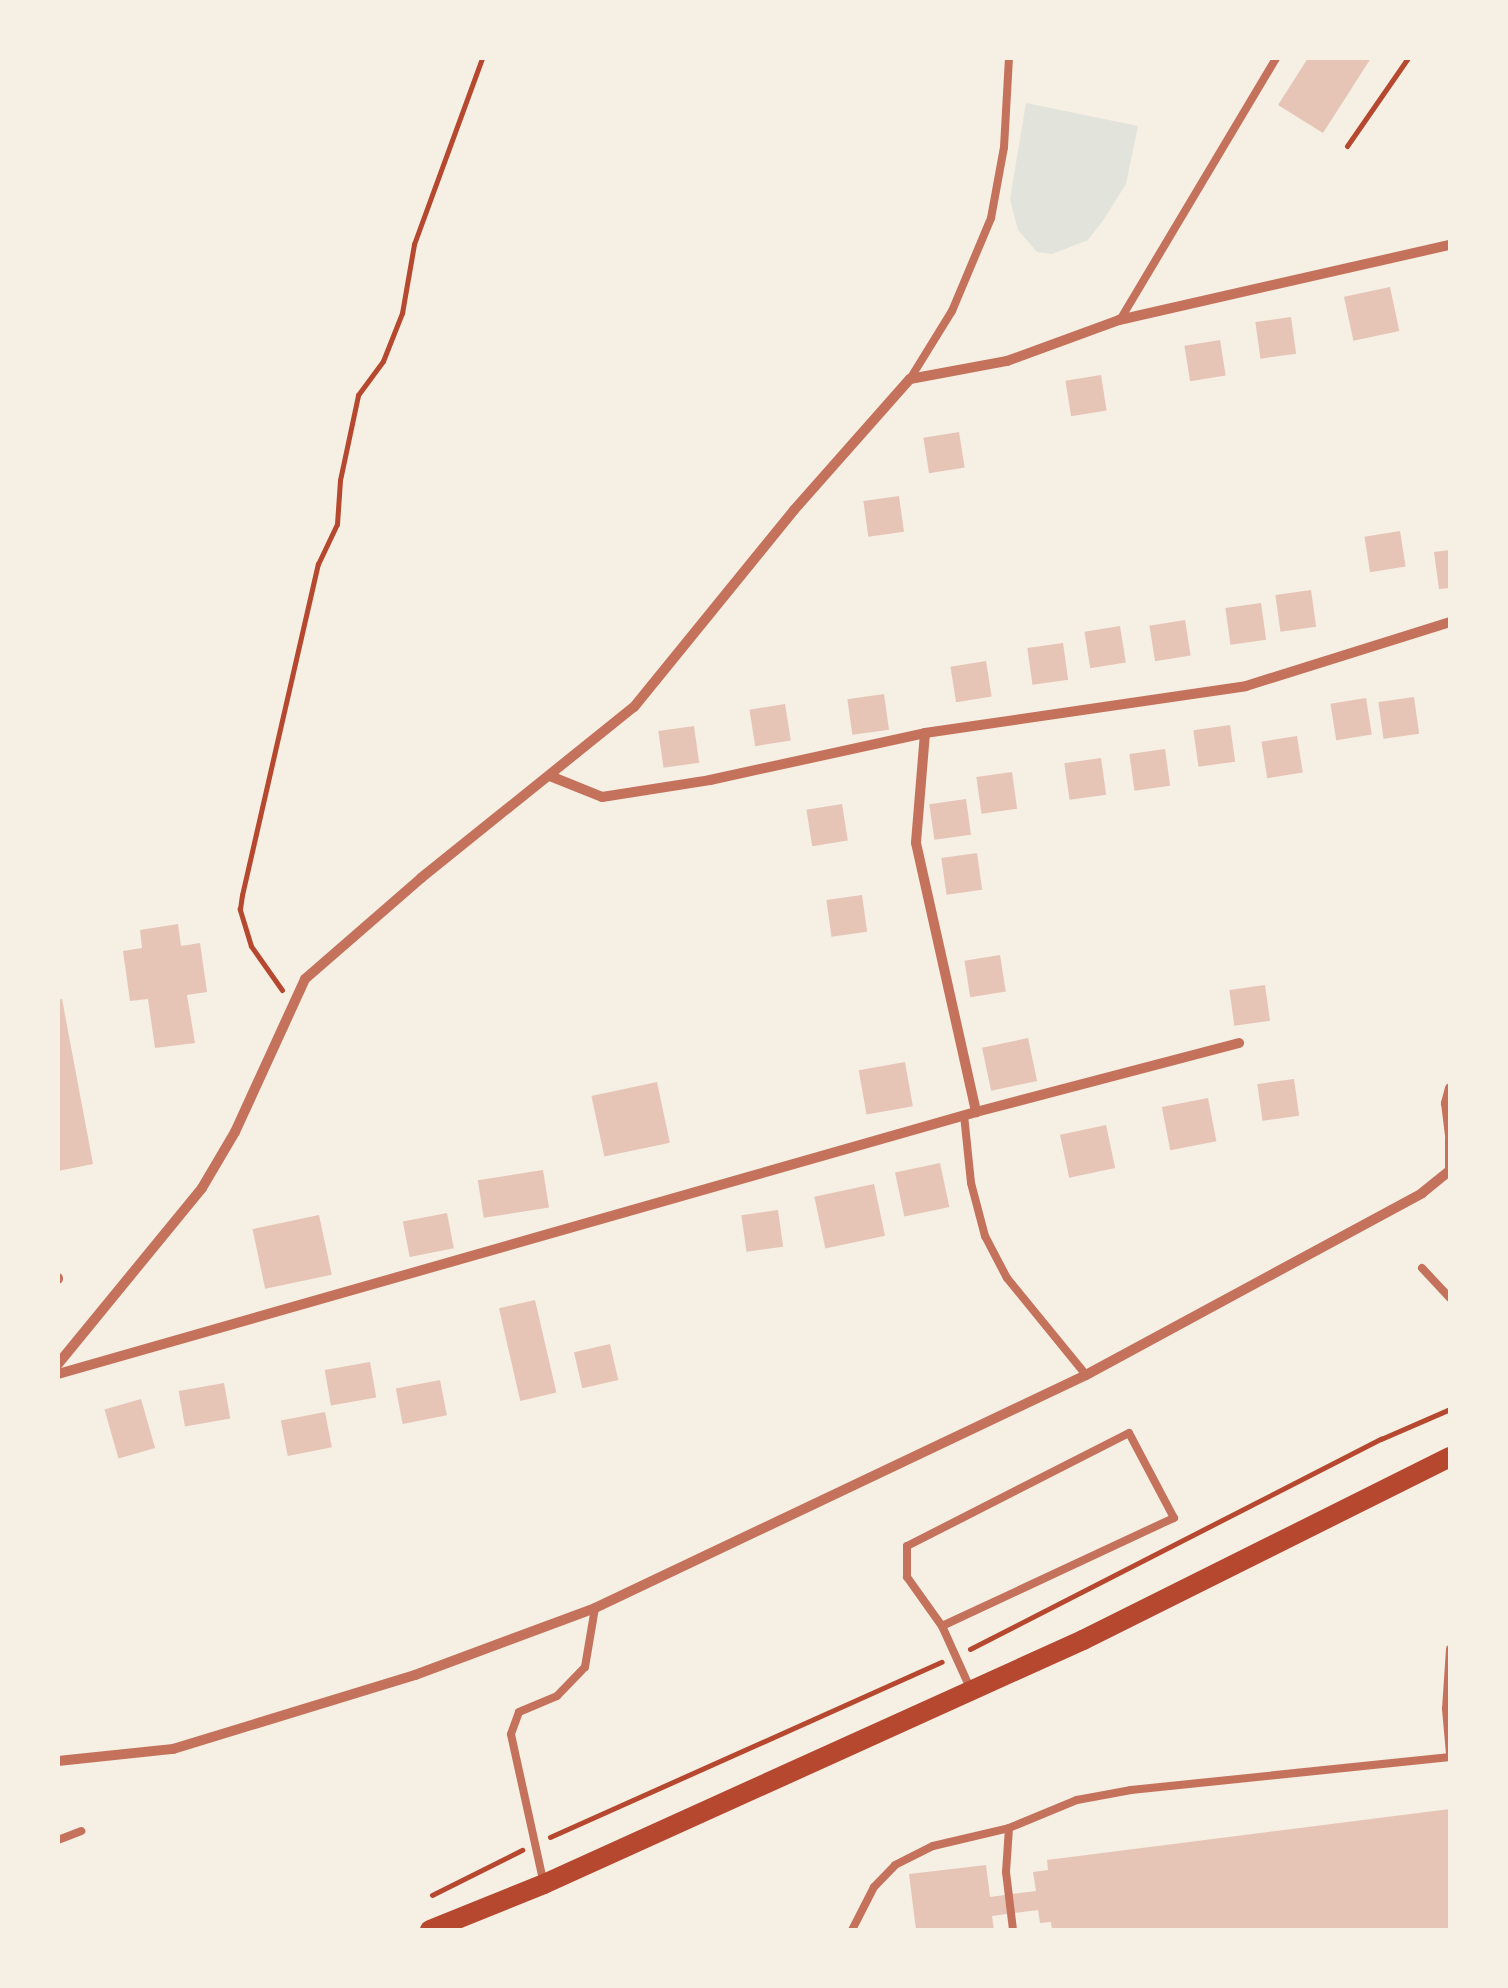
<!DOCTYPE html>
<html>
<head>
<meta charset="utf-8">
<style>
	body { margin:0 }
	#map { position:relative; width:1508px; height:1988px; overflow:hidden; background:#f6efe4; font-family:Manrope,sans-serif }
	div>[style] { position:absolute }
	[style*='--x'] { left:calc(var(--x)*1px); top:calc(var(--y)*1px); width:calc(var(--w)*1px); rotate:calc(var(--a)*1deg) }
	.green>* { inset:0; background:#e2e4dc }
	.building>* { inset:0; background:#e6c5b7; transform-origin:0 0 }
	.path>* { height:5px; margin:-2.5px; padding:0 2.5px; transform-origin:2.5px; border-radius:2.5px; background:#b5482f }
	.service>* { height:8px; margin:-4px; padding:0 4px; transform-origin:4px; border-radius:4px; background:#c5725c }
	.minor>* { height:10px; margin:-5px; padding:0 5px; transform-origin:5px; border-radius:5px; background:#c5725c }
	.secondary>* { height:20px; margin:-10px; padding:0 10px; transform-origin:10px; border-radius:10px; background:#b5482f }
	span { translate:-50% -50%; white-space:nowrap; text-align:center; line-height:1.15; -webkit-text-stroke:8px #f6efe4; paint-order:stroke }
	.frame { position:absolute; inset:0; border:60px solid #f6efe4; pointer-events:none }
</style>
</head>
<body>
<div id="map">
	<div class="green">
		<i style="clip-path:polygon(1026px 103px,1138px 126px,1126px 184px,1104px 219px,1088px 240px,1052px 254px,1037px 252px,1018px 230px,1010px 199px)"></i>
	</div>
	<div class="building">
		<i style="clip-path:polygon(1308px 58px,1371px 58px,1323px 133px,1278px 105px)"></i>
		<i style="left:1390px;top:287px;width:45px;height:47px;rotate:78deg"></i>
		<i style="left:1291px;top:317px;width:37px;height:36px;rotate:82deg"></i>
		<i style="left:1220px;top:340px;width:36px;height:36px;rotate:81deg"></i>
		<i style="left:1101px;top:375px;width:36px;height:36px;rotate:81deg"></i>
		<i style="left:959px;top:432px;width:36px;height:36px;rotate:81deg"></i>
		<i style="left:899px;top:496px;width:36px;height:36px;rotate:82deg"></i>
		<i style="left:1400px;top:531px;width:36px;height:36px;rotate:81deg"></i>
		<i style="clip-path:polygon(1450px 550px,1450px 588px,1439px 589px,1434px 552px)"></i>
		<i style="left:1311px;top:590px;width:37px;height:36px;rotate:82deg"></i>
		<i style="left:1261px;top:603px;width:37px;height:36px;rotate:82deg"></i>
		<i style="left:1185px;top:620px;width:36px;height:36px;rotate:81deg"></i>
		<i style="left:1120px;top:626px;width:37px;height:36px;rotate:81deg"></i>
		<i style="left:1063px;top:643px;width:37px;height:36px;rotate:82deg"></i>
		<i style="left:986px;top:661px;width:36px;height:36px;rotate:81deg"></i>
		<i style="left:884px;top:694px;width:36px;height:37px;rotate:82deg"></i>
		<i style="left:1414px;top:697px;width:37px;height:36px;rotate:82deg"></i>
		<i style="left:1366px;top:698px;width:37px;height:36px;rotate:81deg"></i>
		<i style="left:785px;top:704px;width:37px;height:36px;rotate:81deg"></i>
		<i style="left:1230px;top:725px;width:37px;height:37px;rotate:82deg"></i>
		<i style="left:694px;top:726px;width:37px;height:36px;rotate:82deg"></i>
		<i style="left:1297px;top:736px;width:37px;height:36px;rotate:81deg"></i>
		<i style="left:1165px;top:749px;width:37px;height:36px;rotate:82deg"></i>
		<i style="left:1101px;top:758px;width:37px;height:37px;rotate:82deg"></i>
		<i style="left:1012px;top:772px;width:37px;height:36px;rotate:82deg"></i>
		<i style="left:966px;top:799px;width:36px;height:37px;rotate:82deg"></i>
		<i style="left:842px;top:804px;width:37px;height:36px;rotate:81deg"></i>
		<i style="left:977px;top:853px;width:37px;height:36px;rotate:82deg"></i>
		<i style="left:862px;top:895px;width:37px;height:36px;rotate:82deg"></i>
		<i style="clip-path:polygon(178px 924px,181px 946px,200px 943px,207px 992px,187px 995px,195px 1043px,155px 1048px,148px 999px,130px 1001px,123px 951px,142px 948px,140px 930px)"></i>
		<i style="left:1000px;top:955px;width:37px;height:36px;rotate:81deg"></i>
		<i style="left:1265px;top:985px;width:36px;height:36px;rotate:82deg"></i>
		<i style="clip-path:polygon(62px 999px,93px 1164px,58px 1171px,58px 1000px)"></i>
		<i style="left:1028px;top:1038px;width:44px;height:47px;rotate:78deg"></i>
		<i style="left:905px;top:1062px;width:45px;height:47px;rotate:80deg"></i>
		<i style="left:1294px;top:1079px;width:37px;height:37px;rotate:82deg"></i>
		<i style="left:657px;top:1082px;width:62px;height:67px;rotate:78deg"></i>
		<i style="left:1208px;top:1098px;width:44px;height:47px;rotate:79deg"></i>
		<i style="left:1106px;top:1125px;width:44px;height:47px;rotate:78deg"></i>
		<i style="left:940px;top:1163px;width:45px;height:46px;rotate:78deg"></i>
		<i style="left:543px;top:1170px;width:38px;height:66px;rotate:81deg"></i>
		<i style="left:874px;top:1184px;width:53px;height:61px;rotate:78deg"></i>
		<i style="left:778px;top:1210px;width:37px;height:37px;rotate:82deg"></i>
		<i style="left:447px;top:1213px;width:36px;height:45px;rotate:79deg"></i>
		<i style="left:319px;top:1215px;width:61px;height:68px;rotate:78deg"></i>
		<i style="left:535px;top:1300px;width:95px;height:37px;rotate:77deg"></i>
		<i style="left:610px;top:1344px;width:37px;height:37px;rotate:77deg"></i>
		<i style="left:370px;top:1362px;width:36px;height:46px;rotate:80deg"></i>
		<i style="left:440px;top:1380px;width:36px;height:45px;rotate:79deg"></i>
		<i style="left:224px;top:1383px;width:36px;height:46px;rotate:80deg"></i>
		<i style="left:141px;top:1399px;width:51px;height:38px;rotate:74deg"></i>
		<i style="left:325px;top:1412px;width:36px;height:45px;rotate:79deg"></i>
		<i style="clip-path:polygon(1450px 1809px,1450px 1930px,1052px 1930px,1051px 1922px,1040px 1923px,1038px 1910px,992px 1916px,994px 1930px,916px 1930px,909px 1874px,986px 1865px,990px 1897px,1036px 1891px,1033px 1872px,1048px 1870px,1047px 1860px)"></i>
	</div>
	<div class="path">
		<i style="--x:1347;--y:146;--w:107;--a:-55.3"></i>
		<i style="--x:282;--y:990;--w:54;--a:-125.2"></i>
		<i style="--x:251;--y:946;--w:39;--a:-107"></i>
		<i style="--x:240;--y:909;--w:14;--a:-82"></i>
		<i style="--x:242;--y:895;--w:340;--a:-77.1"></i>
		<i style="--x:318;--y:564;--w:44;--a:-64.6"></i>
		<i style="--x:337;--y:524;--w:44;--a:-86.1"></i>
		<i style="--x:340;--y:480;--w:87;--a:-78"></i>
		<i style="--x:358;--y:395;--w:42;--a:-53.7"></i>
		<i style="--x:383;--y:361;--w:52;--a:-68.4"></i>
		<i style="--x:402;--y:313;--w:70;--a:-80.1"></i>
		<i style="--x:414;--y:244;--w:198;--a:-69.9"></i>
		<i style="--x:970;--y:1649;--w:462;--a:-27.1"></i>
		<i style="--x:1381;--y:1439;--w:75;--a:-23.5"></i>
		<i style="--x:550;--y:1837;--w:429;--a:-24.1"></i>
		<i style="--x:432;--y:1895;--w:101;--a:-26.6"></i>
	</div>
	<div class="service">
		<i style="--x:1120;--y:320;--w:305;--a:-59.2"></i>
		<i style="--x:910;--y:379;--w:80;--a:-58.3"></i>
		<i style="--x:952;--y:311;--w:101;--a:-67.2"></i>
		<i style="--x:991;--y:218;--w:72;--a:-79.6"></i>
		<i style="--x:1004;--y:147;--w:89;--a:-86.8"></i>
		<i style="--x:964;--y:1115;--w:68;--a:84.1"></i>
		<i style="--x:971;--y:1183;--w:55;--a:75.2"></i>
		<i style="--x:985;--y:1236;--w:47;--a:62.4"></i>
		<i style="--x:1007;--y:1278;--w:125;--a:50.8"></i>
		<i style="--x:1422;--y:1268;--w:41;--a:47"></i>
		<i style="--x:942;--y:1626;--w:256;--a:-25"></i>
		<i style="--x:1174;--y:1518;--w:96;--a:-117.9"></i>
		<i style="--x:1129;--y:1433;--w:249;--a:153"></i>
		<i style="--x:907;--y:1546;--w:31;--a:90"></i>
		<i style="--x:907;--y:1577;--w:60;--a:54.5"></i>
		<i style="--x:942;--y:1626;--w:68;--a:65.7"></i>
		<i style="--x:1450;--y:1649;--w:60;--a:93.8"></i>
		<i style="--x:1446;--y:1709;--w:45;--a:84.9"></i>
		<i style="--x:1009;--y:1828;--w:44;--a:93.9"></i>
		<i style="--x:1006;--y:1872;--w:58;--a:83.1"></i>
		<i style="--x:58;--y:1840;--w:25;--a:-21"></i>
		<i style="--x:543;--y:1880;--w:149;--a:-102.4"></i>
		<i style="--x:511;--y:1734;--w:23;--a:-70"></i>
		<i style="--x:519;--y:1712;--w:41;--a:-22.8"></i>
		<i style="--x:557;--y:1696;--w:40;--a:-46"></i>
		<i style="--x:585;--y:1667;--w:60;--a:-80.4"></i>
		<i style="--x:852;--y:1930;--w:48;--a:-62.9"></i>
		<i style="--x:874;--y:1887;--w:30;--a:-46"></i>
		<i style="--x:895;--y:1865;--w:42;--a:-26.6"></i>
		<i style="--x:933;--y:1846;--w:78;--a:-13.3"></i>
		<i style="--x:1009;--y:1828;--w:74;--a:-22.4"></i>
		<i style="--x:1077;--y:1800;--w:55;--a:-10.5"></i>
		<i style="--x:1131;--y:1790;--w:321;--a:-5.9"></i>
	</div>
	<div class="minor">
		<i style="--x:925;--y:733;--w:110;--a:94.7"></i>
		<i style="--x:916;--y:843;--w:276;--a:77.4"></i>
		<i style="--x:550;--y:776;--w:56;--a:22"></i>
		<i style="--x:602;--y:797;--w:109;--a:-8.9"></i>
		<i style="--x:710;--y:780;--w:220;--a:-12.3"></i>
		<i style="--x:925;--y:733;--w:324;--a:-8.3"></i>
		<i style="--x:1246;--y:686;--w:214;--a:-17.4"></i>
		<i style="--x:1450;--y:1088;--w:16;--a:105"></i>
		<i style="--x:1446;--y:1103;--w:32;--a:83"></i>
		<i style="--x:58;--y:1278;--w:1;--a:90"></i>
		<i style="--x:58;--y:1364;--w:227;--a:-50.7"></i>
		<i style="--x:202;--y:1188;--w:65;--a:-59.5"></i>
		<i style="--x:235;--y:1132;--w:168;--a:-65.4"></i>
		<i style="--x:305;--y:979;--w:154;--a:-41"></i>
		<i style="--x:421;--y:878;--w:273;--a:-38.8"></i>
		<i style="--x:634;--y:707;--w:254;--a:-50.9"></i>
		<i style="--x:794;--y:510;--w:175;--a:-48.5"></i>
		<i style="--x:910;--y:379;--w:99;--a:-10.5"></i>
		<i style="--x:1007;--y:361;--w:119;--a:-20.1"></i>
		<i style="--x:1119;--y:320;--w:339;--a:-12.8"></i>
		<i style="--x:58;--y:1374;--w:955;--a:-15.93"></i>
		<i style="--x:976;--y:1112;--w:272;--a:-14.7"></i>
		<i style="--x:58;--y:1761;--w:116;--a:-6"></i>
		<i style="--x:173;--y:1749;--w:253;--a:-17"></i>
		<i style="--x:415;--y:1675;--w:192;--a:-20.4"></i>
		<i style="--x:595;--y:1608;--w:543;--a:-25.39"></i>
		<i style="--x:1086;--y:1375;--w:382;--a:-28.4"></i>
		<i style="--x:1422;--y:1193;--w:36;--a:-39"></i>
		<i style="--x:1450;--y:1170;--w:32;--a:-90"></i>
	</div>
	<div class="secondary">
		<i style="--x:430;--y:1930;--w:123;--a:-22"></i>
		<i style="--x:544;--y:1884;--w:592;--a:-24.36"></i>
		<i style="--x:1083;--y:1640;--w:410;--a:-26.5"></i>
	</div>
	<div class="frame"></div>
</div>
</body>
</html>
